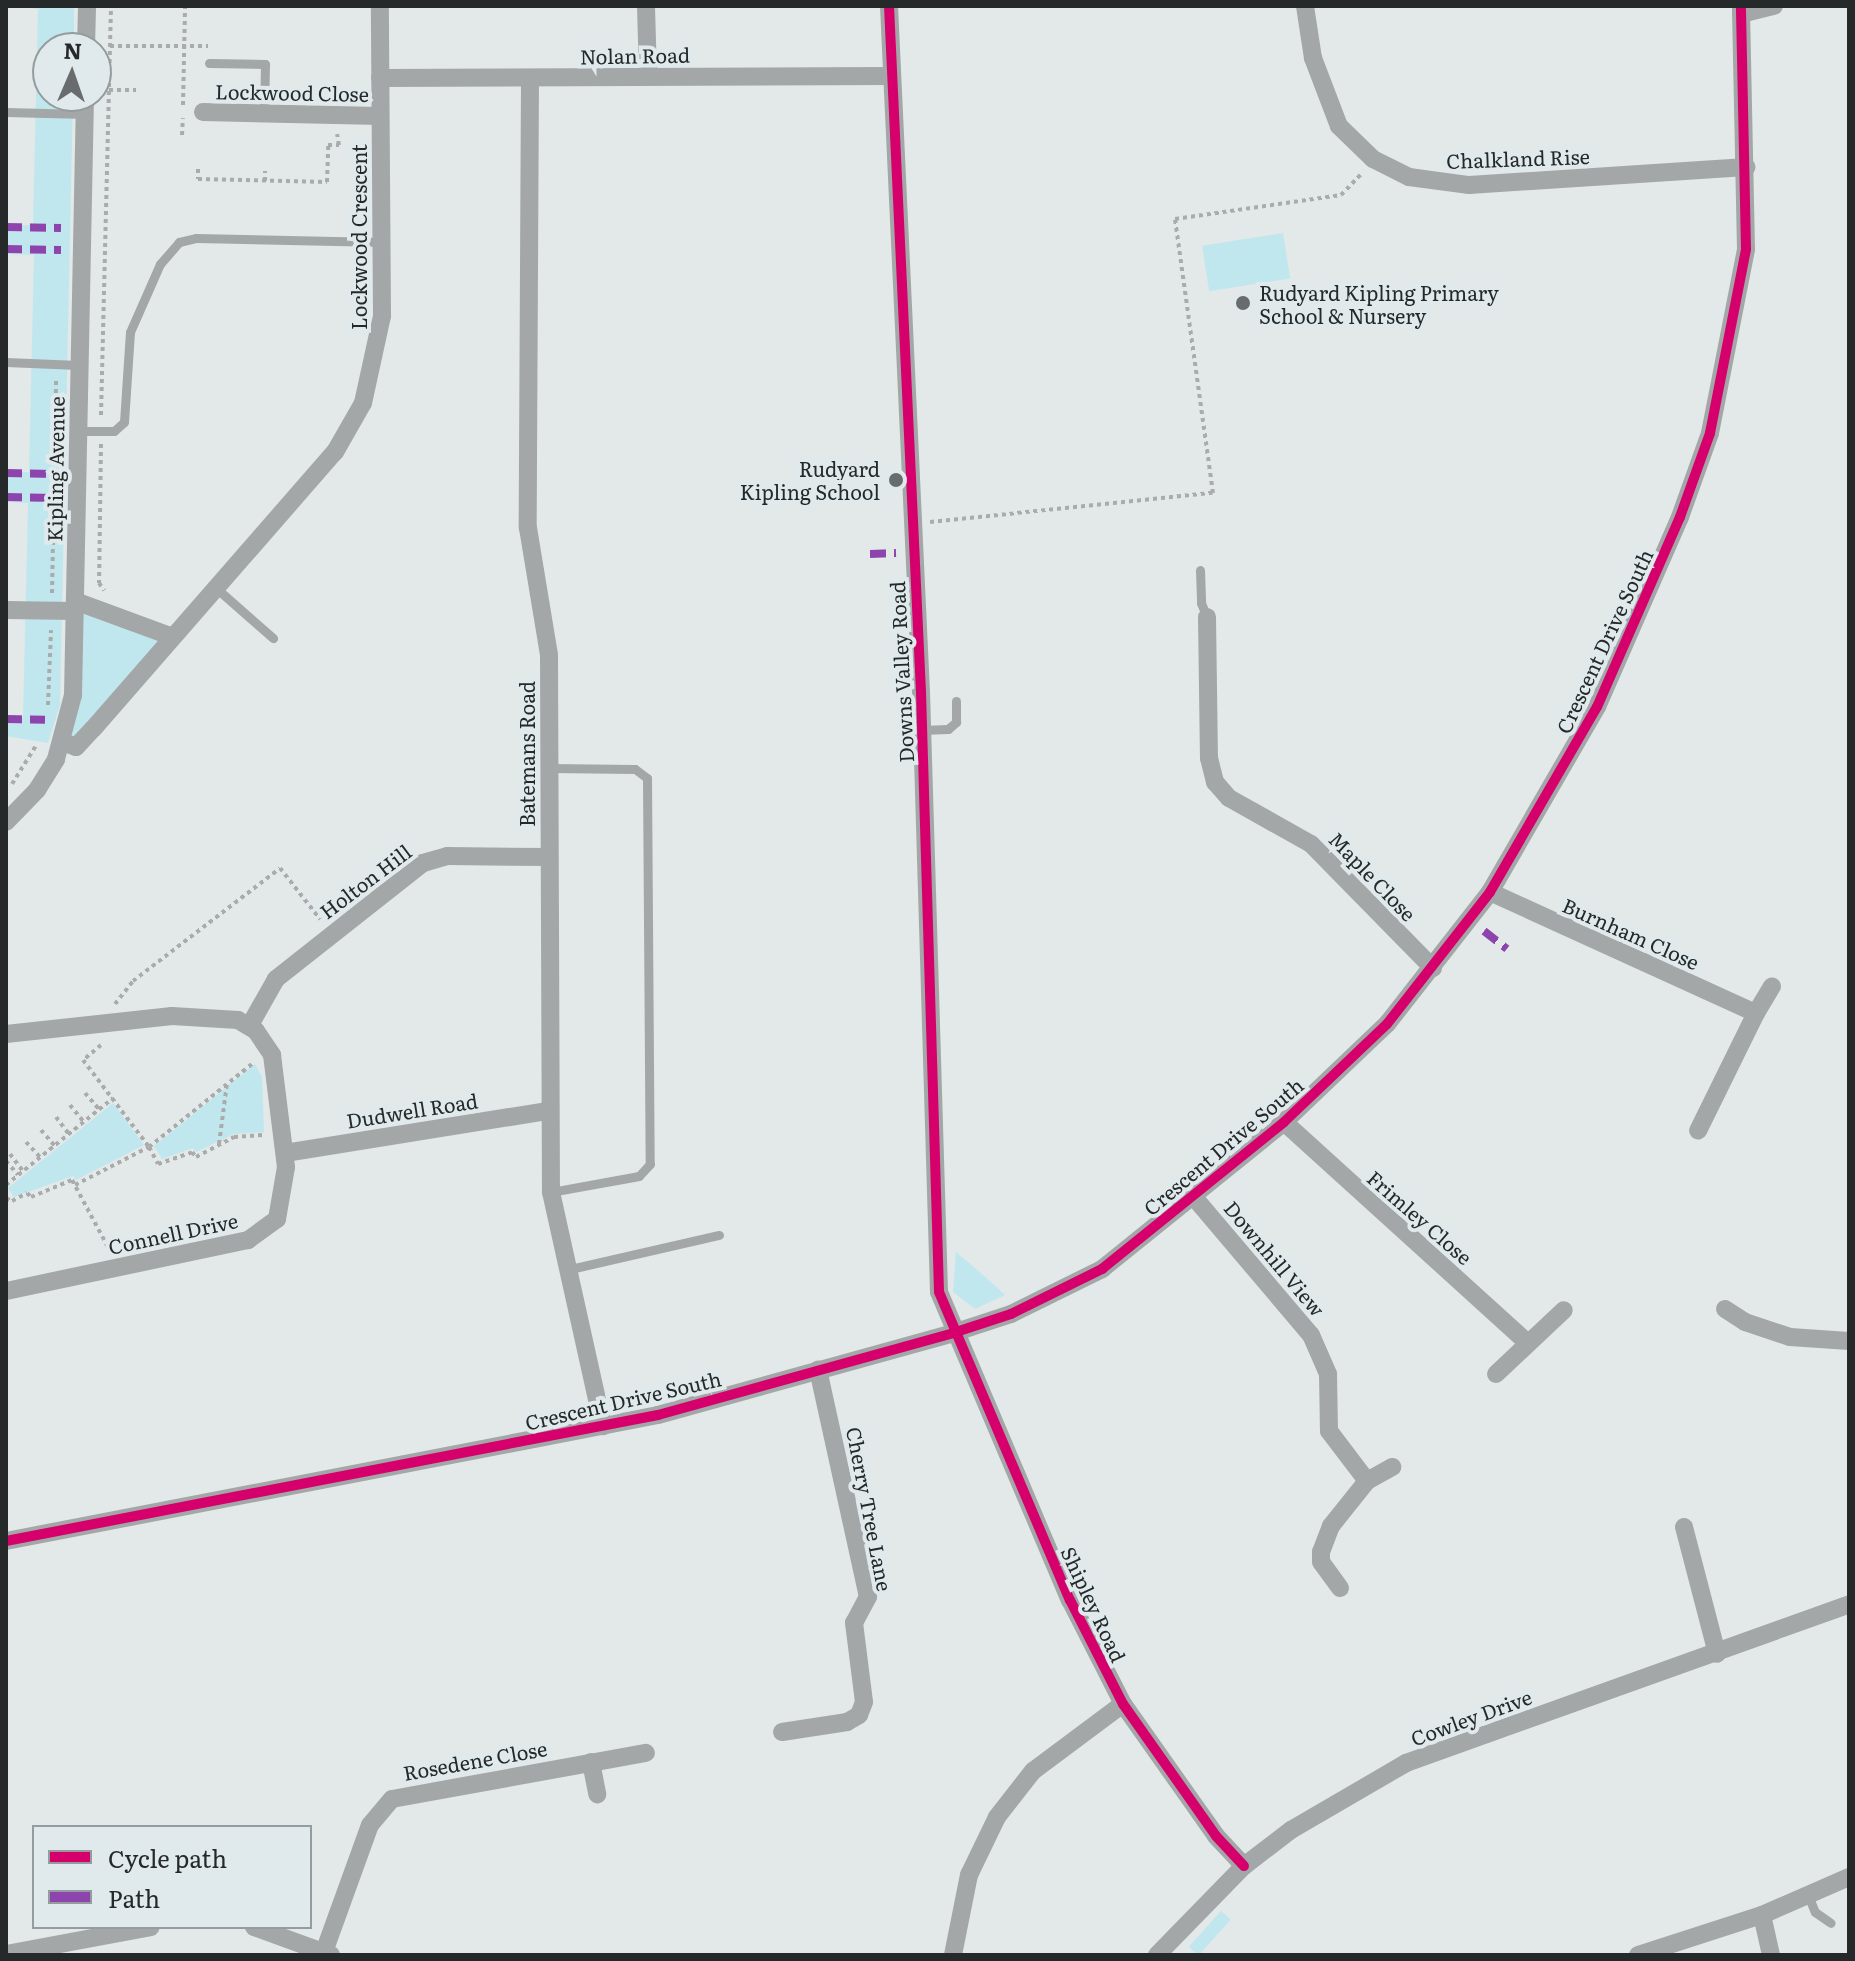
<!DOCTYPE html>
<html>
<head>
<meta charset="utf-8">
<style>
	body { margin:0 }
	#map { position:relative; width:1855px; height:1961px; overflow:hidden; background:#e3e8e8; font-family:Literata,serif }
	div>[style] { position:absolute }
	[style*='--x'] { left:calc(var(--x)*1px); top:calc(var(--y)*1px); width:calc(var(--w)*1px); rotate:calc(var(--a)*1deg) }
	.green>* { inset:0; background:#c1e7ee; transform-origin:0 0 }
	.path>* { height:4px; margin-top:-2px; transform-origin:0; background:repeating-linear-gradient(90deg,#aaacac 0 4px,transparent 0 8px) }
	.lane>* { height:9px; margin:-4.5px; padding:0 4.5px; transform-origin:4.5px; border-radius:4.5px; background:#a3a7a7 }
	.street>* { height:18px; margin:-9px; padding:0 9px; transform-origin:9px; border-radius:9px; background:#a3a7a7 }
	.quiet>* { height:8px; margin-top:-4px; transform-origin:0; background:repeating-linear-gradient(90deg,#8e44ad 0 16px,transparent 0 24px) }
	.cycleway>* { height:10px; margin:-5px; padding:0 5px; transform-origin:5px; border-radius:5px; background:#d6006c }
	.dots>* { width:22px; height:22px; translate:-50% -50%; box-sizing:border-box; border:4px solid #e0e9eb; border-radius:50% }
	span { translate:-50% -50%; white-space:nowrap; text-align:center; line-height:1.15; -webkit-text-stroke:8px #e0e9eb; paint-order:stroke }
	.street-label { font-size:20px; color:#25292a }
	.poi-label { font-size:20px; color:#25292a }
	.left { translate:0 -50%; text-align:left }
	.right { translate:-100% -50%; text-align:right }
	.frame { position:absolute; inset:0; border:8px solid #25292a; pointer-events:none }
	.legend { position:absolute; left:32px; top:1825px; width:280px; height:104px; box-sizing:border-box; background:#e0e9eb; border:2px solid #959c9e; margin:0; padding:10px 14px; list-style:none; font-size:24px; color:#25292a }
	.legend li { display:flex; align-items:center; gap:16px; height:40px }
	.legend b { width:40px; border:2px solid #959c9e }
	.north { position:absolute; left:32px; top:32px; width:80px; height:80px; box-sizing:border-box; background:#e0e9eb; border:2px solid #959c9e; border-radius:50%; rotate:2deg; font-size:22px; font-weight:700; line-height:32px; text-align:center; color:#25292a }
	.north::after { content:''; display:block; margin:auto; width:28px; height:36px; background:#686c6c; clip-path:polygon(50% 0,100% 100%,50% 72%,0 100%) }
</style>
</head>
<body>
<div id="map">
	<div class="green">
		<i style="clip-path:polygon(6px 6px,74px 6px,74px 48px,48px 48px,48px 96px,73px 96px,60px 705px,48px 743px,6px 736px,6px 718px,23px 718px,28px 503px,6px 502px,6px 472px,29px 472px,34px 255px,6px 254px,6px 225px,33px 225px,38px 9px)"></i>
		<i style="left:1283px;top:233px;width:46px;height:82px;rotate:81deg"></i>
		<i style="clip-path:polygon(75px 601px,173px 637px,76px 747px,66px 732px)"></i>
		<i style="clip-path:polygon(255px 1064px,262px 1077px,264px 1132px,234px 1134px,196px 1152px,193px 1148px,162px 1159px,154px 1146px)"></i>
		<i style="clip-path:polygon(113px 1103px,144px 1145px,76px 1180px,73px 1176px,14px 1197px,8px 1188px)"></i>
		<i style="clip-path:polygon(956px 1252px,982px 1274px,1005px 1295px,975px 1309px,953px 1292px)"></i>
		<i style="left:1221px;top:1911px;width:13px;height:48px;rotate:42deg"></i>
	</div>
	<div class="path">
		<i style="--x:110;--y:46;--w:98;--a:0"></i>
		<i style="--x:109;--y:90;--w:27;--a:0"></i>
		<i style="--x:183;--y:105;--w:99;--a:-88.8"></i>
		<i style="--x:182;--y:135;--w:17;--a:-87"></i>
		<i style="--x:198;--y:169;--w:10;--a:90"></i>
		<i style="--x:198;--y:179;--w:129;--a:1.3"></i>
		<i style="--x:327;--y:182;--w:37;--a:-88"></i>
		<i style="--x:328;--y:145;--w:11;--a:0"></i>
		<i style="--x:339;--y:145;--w:11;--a:-100"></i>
		<i style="--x:265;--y:181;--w:10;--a:-90"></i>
		<i style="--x:101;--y:415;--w:409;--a:-88.6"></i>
		<i style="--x:101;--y:444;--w:139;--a:90.8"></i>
		<i style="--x:99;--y:583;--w:9;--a:54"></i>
		<i style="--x:930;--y:522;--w:284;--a:-5.9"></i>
		<i style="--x:1213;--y:493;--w:277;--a:-97.9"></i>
		<i style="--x:1175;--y:219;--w:168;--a:-8.2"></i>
		<i style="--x:1341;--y:195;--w:30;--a:-46"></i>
		<i style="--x:52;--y:593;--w:215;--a:-88.9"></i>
		<i style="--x:48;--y:705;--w:75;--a:-87.7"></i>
		<i style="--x:12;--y:784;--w:47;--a:-58"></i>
		<i style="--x:115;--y:1004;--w:29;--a:-52"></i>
		<i style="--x:133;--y:981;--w:185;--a:-37.5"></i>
		<i style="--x:280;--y:868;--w:65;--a:51.9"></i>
		<i style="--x:101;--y:1045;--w:23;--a:140"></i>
		<i style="--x:83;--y:1060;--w:109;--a:52.8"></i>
		<i style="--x:149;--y:1147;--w:134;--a:-38.9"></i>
		<i style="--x:85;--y:1093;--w:21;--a:49"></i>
		<i style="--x:70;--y:1105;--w:22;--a:51"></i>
		<i style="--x:56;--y:1117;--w:21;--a:53"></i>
		<i style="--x:41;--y:1130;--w:21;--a:49"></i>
		<i style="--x:26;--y:1142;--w:21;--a:47"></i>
		<i style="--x:219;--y:1144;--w:62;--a:-82.5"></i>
		<i style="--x:10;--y:1154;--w:21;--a:53"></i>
		<i style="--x:6;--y:1161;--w:18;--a:49"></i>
		<i style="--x:6;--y:1185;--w:138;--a:-39.1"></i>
		<i style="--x:75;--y:1185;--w:83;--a:-27.2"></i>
		<i style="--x:149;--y:1147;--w:19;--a:62"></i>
		<i style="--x:158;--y:1164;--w:36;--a:-19"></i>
		<i style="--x:192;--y:1152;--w:6;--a:51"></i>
		<i style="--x:196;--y:1157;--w:43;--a:-27.8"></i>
		<i style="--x:234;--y:1137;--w:30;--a:-4"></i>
		<i style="--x:6;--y:1198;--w:7;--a:27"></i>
		<i style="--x:12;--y:1201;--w:17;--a:-28"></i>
		<i style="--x:27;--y:1193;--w:6;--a:45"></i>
		<i style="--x:31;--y:1197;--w:44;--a:-22.5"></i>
		<i style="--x:72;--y:1180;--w:81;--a:61.8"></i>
	</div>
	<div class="lane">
		<i style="--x:209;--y:63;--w:56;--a:1"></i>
		<i style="--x:265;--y:64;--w:50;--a:91.1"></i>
		<i style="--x:6;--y:112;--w:79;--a:1.5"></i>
		<i style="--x:6;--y:362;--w:72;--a:2.4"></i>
		<i style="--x:77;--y:431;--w:37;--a:0"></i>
		<i style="--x:114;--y:431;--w:13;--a:-42"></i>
		<i style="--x:124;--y:422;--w:90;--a:-86.2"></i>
		<i style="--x:130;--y:332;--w:74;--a:-66.2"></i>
		<i style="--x:160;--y:264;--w:29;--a:-49"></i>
		<i style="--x:179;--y:242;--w:17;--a:-13"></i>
		<i style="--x:196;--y:238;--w:186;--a:1.2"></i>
		<i style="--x:1200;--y:570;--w:33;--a:88"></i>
		<i style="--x:1201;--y:603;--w:15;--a:67"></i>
		<i style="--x:216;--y:588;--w:76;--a:41.3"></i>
		<i style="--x:922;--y:730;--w:26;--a:-2"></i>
		<i style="--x:948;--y:729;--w:11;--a:-41"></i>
		<i style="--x:956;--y:722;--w:21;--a:-90"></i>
		<i style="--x:548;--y:768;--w:87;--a:0.7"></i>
		<i style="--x:635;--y:769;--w:15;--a:37"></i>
		<i style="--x:647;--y:778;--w:386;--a:89.6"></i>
		<i style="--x:650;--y:1164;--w:16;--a:133"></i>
		<i style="--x:639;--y:1176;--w:89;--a:169.7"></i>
		<i style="--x:566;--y:1270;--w:157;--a:-12.9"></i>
		<i style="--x:1808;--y:1895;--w:18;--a:68"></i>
		<i style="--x:1815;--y:1912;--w:19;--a:35"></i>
	</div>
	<div class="street">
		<i style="--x:646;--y:6;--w:70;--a:88.4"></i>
		<i style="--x:889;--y:6;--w:687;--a:87.33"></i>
		<i style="--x:921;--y:692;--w:600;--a:88.28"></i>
		<i style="--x:939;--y:1292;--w:335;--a:67"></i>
		<i style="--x:1070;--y:1600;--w:117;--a:63"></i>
		<i style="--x:1123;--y:1704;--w:161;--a:54.8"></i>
		<i style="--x:1216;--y:1836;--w:41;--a:47"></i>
		<i style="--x:1305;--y:6;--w:53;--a:81.3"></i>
		<i style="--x:1313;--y:58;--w:73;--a:69.1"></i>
		<i style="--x:1339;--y:126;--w:47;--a:44.1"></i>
		<i style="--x:1373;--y:159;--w:40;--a:26.6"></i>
		<i style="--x:1409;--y:177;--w:61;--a:7.6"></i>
		<i style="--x:1469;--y:185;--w:278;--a:-3.7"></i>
		<i style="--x:1741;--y:14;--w:34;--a:-14"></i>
		<i style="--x:86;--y:48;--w:42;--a:-88.6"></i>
		<i style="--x:380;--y:78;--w:511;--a:-0.22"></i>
		<i style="--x:530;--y:78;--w:450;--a:90.3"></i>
		<i style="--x:528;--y:528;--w:129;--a:80.6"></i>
		<i style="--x:549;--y:655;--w:537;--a:89.79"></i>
		<i style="--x:551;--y:1192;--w:240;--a:77.5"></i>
		<i style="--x:203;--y:112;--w:177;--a:1.3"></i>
		<i style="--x:75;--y:601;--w:104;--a:20.2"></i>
		<i style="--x:6;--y:610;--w:69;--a:0.8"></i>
		<i style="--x:1207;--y:617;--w:141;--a:89.2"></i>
		<i style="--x:1209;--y:758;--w:25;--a:76"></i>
		<i style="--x:1215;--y:782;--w:21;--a:49"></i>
		<i style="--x:1229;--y:798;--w:94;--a:29.3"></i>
		<i style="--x:1311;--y:844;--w:174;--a:45.5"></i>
		<i style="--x:63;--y:742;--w:14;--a:21"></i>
		<i style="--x:76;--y:747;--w:25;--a:-47"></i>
		<i style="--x:93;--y:729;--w:368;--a:-48.9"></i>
		<i style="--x:335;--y:452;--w:56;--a:-60.3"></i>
		<i style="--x:363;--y:403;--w:89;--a:-77.7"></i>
		<i style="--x:382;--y:316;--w:310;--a:-90.4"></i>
		<i style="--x:6;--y:822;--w:45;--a:-45.9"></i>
		<i style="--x:37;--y:790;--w:36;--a:-58"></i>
		<i style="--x:56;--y:759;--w:66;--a:-75.1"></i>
		<i style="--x:73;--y:695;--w:599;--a:-88.85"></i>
		<i style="--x:1490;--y:892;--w:292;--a:24.5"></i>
		<i style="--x:1756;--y:1013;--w:131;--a:116.2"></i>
		<i style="--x:1756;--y:1013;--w:31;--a:-59"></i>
		<i style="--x:250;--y:1025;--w:53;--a:-60.5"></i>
		<i style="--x:276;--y:979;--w:187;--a:-38.3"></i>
		<i style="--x:423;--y:863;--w:25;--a:-16"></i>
		<i style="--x:447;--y:856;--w:101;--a:0.6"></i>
		<i style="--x:6;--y:1034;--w:167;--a:-6.2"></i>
		<i style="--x:172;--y:1016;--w:66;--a:3.5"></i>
		<i style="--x:238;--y:1020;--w:21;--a:31"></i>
		<i style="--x:256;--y:1031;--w:29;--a:56"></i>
		<i style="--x:272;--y:1055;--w:113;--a:82.9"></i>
		<i style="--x:286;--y:1167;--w:53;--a:99.8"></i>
		<i style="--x:277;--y:1219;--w:36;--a:144"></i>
		<i style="--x:248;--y:1240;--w:247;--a:168.1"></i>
		<i style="--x:1284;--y:1122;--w:329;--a:42.2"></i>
		<i style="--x:285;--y:1153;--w:265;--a:-9.1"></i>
		<i style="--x:1193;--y:1196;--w:182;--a:49.7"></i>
		<i style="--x:1311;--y:1335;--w:43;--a:66.4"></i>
		<i style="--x:1328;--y:1374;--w:57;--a:89"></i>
		<i style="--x:1329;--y:1431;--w:63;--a:52.8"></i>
		<i style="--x:1367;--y:1481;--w:29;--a:-29"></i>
		<i style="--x:1725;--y:1309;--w:24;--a:33"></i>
		<i style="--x:1745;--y:1322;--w:47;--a:18.4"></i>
		<i style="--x:1790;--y:1337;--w:59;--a:3.9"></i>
		<i style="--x:1496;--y:1374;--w:93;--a:-43.3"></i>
		<i style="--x:1684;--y:1527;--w:131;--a:75.4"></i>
		<i style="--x:6;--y:1541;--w:664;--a:-10.94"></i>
		<i style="--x:658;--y:1415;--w:306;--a:-15.5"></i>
		<i style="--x:953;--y:1333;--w:61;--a:-18.1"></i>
		<i style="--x:1011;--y:1314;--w:102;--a:-26.3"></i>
		<i style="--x:1102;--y:1269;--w:234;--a:-38.9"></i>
		<i style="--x:1284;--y:1122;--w:142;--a:-43.6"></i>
		<i style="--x:1387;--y:1024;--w:167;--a:-52"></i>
		<i style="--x:1490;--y:892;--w:214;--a:-60"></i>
		<i style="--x:1597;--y:707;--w:207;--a:-66.4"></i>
		<i style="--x:1680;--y:517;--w:89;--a:-70.3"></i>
		<i style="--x:1710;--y:433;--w:187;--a:-78.9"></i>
		<i style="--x:1746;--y:249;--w:243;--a:-91.2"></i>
		<i style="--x:1340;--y:1588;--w:32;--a:-126"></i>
		<i style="--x:1321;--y:1562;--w:10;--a:-90"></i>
		<i style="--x:1321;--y:1552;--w:28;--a:-69"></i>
		<i style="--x:1331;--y:1526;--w:58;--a:-51.3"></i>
		<i style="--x:782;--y:1732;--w:66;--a:-8.7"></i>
		<i style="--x:847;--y:1722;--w:14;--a:-30"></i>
		<i style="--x:859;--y:1715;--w:14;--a:-69"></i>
		<i style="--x:864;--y:1702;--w:80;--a:-97.2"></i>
		<i style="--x:854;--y:1623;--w:30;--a:-62"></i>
		<i style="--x:868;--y:1597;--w:233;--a:-102.4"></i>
		<i style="--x:591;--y:1762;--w:33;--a:79"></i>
		<i style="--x:1762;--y:1915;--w:41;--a:77.3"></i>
		<i style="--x:254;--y:1927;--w:82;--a:20"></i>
		<i style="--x:324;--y:1952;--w:135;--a:-70.1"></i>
		<i style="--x:370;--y:1825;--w:34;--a:-50"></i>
		<i style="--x:392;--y:1799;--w:258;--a:-10.3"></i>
		<i style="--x:6;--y:1954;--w:147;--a:-10.5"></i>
		<i style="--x:953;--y:1955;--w:82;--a:-78.7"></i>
		<i style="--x:969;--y:1875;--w:64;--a:-64.2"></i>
		<i style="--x:997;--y:1817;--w:58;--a:-52"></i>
		<i style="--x:1033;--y:1771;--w:112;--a:-36.7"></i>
		<i style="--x:1157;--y:1955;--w:124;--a:-45.7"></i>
		<i style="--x:1244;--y:1866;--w:59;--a:-37.5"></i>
		<i style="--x:1291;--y:1830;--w:133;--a:-30.2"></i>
		<i style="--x:1406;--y:1763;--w:471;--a:-19.7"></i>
		<i style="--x:1638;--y:1955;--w:130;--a:-17.9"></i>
		<i style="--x:1762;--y:1915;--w:95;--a:-23.6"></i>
	</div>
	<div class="quiet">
		<i style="--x:6;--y:227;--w:55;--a:1"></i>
		<i style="--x:6;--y:249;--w:55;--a:1"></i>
		<i style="--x:6;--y:473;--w:48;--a:1.2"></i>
		<i style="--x:6;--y:497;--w:48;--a:1.2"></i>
		<i style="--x:870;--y:554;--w:26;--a:-2"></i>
		<i style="--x:6;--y:719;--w:39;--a:1"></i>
		<i style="--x:1484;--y:931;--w:29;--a:38"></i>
	</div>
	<div class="cycleway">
		<i style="--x:889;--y:6;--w:687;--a:87.33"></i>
		<i style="--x:921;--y:692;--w:600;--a:88.28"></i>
		<i style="--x:939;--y:1292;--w:335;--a:67"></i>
		<i style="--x:1070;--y:1600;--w:117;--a:63"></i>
		<i style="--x:1123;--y:1704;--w:161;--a:54.8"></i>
		<i style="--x:1216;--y:1836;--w:41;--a:47"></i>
		<i style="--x:6;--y:1541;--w:664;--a:-10.94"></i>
		<i style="--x:658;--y:1415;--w:306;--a:-15.5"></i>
		<i style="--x:953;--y:1333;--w:61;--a:-18.1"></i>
		<i style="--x:1011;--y:1314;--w:102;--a:-26.3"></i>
		<i style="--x:1102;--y:1269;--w:234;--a:-38.9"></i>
		<i style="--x:1284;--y:1122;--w:142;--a:-43.6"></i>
		<i style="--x:1387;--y:1024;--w:167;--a:-52"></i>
		<i style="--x:1490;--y:892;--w:214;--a:-60"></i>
		<i style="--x:1597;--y:707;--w:207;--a:-66.4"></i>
		<i style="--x:1680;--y:517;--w:89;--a:-70.3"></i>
		<i style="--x:1710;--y:433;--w:187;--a:-78.9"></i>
		<i style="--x:1746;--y:249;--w:243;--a:-91.2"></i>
	</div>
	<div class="dots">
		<i style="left:1243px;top:303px;background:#686c6c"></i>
		<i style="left:896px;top:480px;background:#686c6c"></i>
	</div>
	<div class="street-label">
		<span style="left:635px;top:55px;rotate:-1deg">Nolan Road</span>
		<span style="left:292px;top:92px;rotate:1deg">Lockwood Close</span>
		<span style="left:1518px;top:158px;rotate:-2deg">Chalkland Rise</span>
		<span style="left:358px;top:237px;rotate:-90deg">Lockwood Crescent</span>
		<span style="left:55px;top:469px;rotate:-89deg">Kipling Avenue</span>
		<span style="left:1604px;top:641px;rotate:-65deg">Crescent Drive South</span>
		<span style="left:901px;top:672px;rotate:-93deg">Downs Valley Road</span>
		<span style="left:526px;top:754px;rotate:-90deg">Batemans Road</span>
		<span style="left:1373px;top:876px;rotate:46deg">Maple Close</span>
		<span style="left:365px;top:881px;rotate:-37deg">Holton Hill</span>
		<span style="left:1631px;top:933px;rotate:24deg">Burnham Close</span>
		<span style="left:412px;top:1110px;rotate:-9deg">Dudwell Road</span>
		<span style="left:1223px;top:1146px;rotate:-40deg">Crescent Drive South</span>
		<span style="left:1420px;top:1217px;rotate:41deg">Frimley Close</span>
		<span style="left:173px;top:1233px;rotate:-12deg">Connell Drive</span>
		<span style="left:1275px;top:1258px;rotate:50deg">Downhill View</span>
		<span style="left:623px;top:1400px;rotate:-13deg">Crescent Drive South</span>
		<span style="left:870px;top:1509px;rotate:79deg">Cherry Tree Lane</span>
		<span style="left:1094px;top:1604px;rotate:65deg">Shipley Road</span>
		<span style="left:1471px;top:1717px;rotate:-20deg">Cowley Drive</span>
		<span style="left:475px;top:1760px;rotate:-10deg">Rosedene Close</span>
	</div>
	<div class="poi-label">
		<span class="left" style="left:1259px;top:304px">Rudyard Kipling Primary<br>School &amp; Nursery</span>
		<span class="right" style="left:880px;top:480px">Rudyard<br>Kipling School</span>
	</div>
	<div class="frame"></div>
	<ul class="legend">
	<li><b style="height:10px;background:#d6006c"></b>Cycle path</li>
	<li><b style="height:10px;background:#8e44ad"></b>Path</li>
	</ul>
	<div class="north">N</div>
</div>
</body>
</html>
